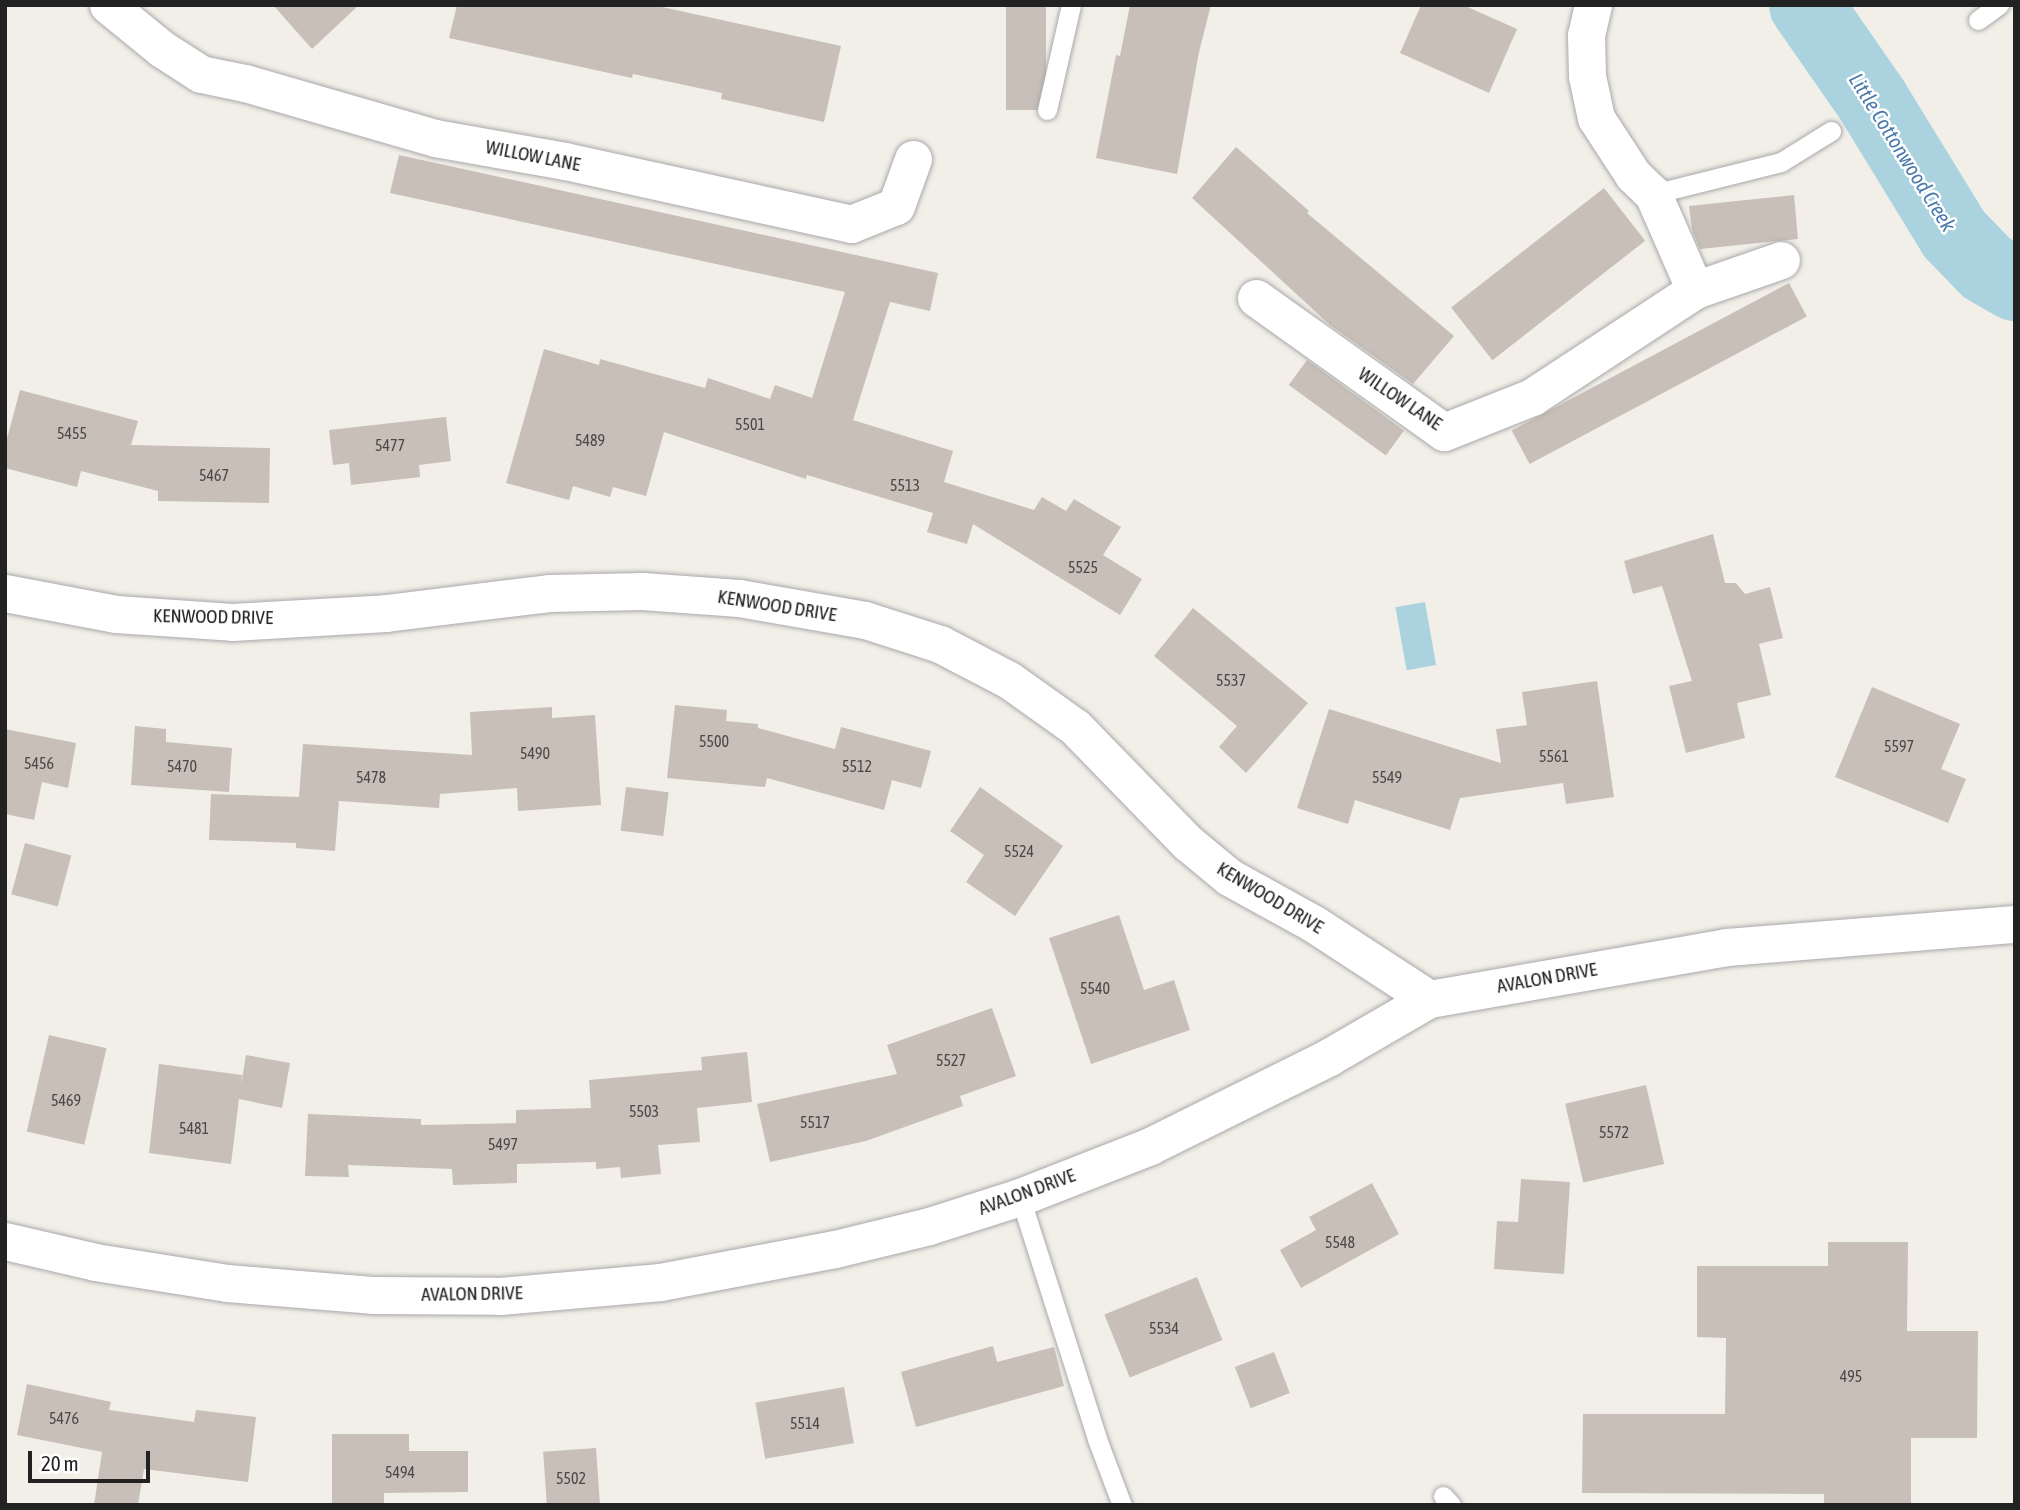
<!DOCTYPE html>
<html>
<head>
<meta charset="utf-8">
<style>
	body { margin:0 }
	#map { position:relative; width:2020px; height:1510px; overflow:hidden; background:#f2efe9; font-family:"Asap Condensed",sans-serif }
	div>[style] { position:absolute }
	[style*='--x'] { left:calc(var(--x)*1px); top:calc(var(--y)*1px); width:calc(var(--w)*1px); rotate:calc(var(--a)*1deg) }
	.water>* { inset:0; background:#aad3df; transform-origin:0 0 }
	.river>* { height:74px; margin:-37px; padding:0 37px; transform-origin:37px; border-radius:37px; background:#aad3df }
	.building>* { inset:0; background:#c7bfb8; transform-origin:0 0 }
	.roads { filter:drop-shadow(0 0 2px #a9a9a9) drop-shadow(0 0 2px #a9a9a9) }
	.service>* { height:19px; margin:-9.5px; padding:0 9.5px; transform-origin:9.5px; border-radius:9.5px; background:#fff }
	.minor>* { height:37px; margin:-18.5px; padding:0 18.5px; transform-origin:18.5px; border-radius:18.5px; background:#fff }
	span { translate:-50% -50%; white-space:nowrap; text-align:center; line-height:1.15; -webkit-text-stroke:5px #fff; paint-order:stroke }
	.number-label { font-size:16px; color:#4b4948 }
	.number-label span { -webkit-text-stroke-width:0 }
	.street-label { font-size:19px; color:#222 }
	.water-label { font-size:21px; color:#4a7aab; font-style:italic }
	.frame { position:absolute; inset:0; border:7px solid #222; pointer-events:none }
	.scale { position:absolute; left:28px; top:1451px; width:122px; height:32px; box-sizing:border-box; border:4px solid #222; border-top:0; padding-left:9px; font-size:21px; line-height:24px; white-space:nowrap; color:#222; -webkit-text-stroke:5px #fff; paint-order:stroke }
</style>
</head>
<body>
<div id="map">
	<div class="water">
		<i style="left:1425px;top:602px;width:64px;height:30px;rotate:80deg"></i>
	</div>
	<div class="river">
		<i style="--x:1806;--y:5;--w:116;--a:55.2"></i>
		<i style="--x:1872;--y:100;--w:157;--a:58.5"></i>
		<i style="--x:1954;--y:234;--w:47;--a:45.9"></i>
		<i style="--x:1987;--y:268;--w:32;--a:30"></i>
	</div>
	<div class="building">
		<i style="clip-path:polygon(273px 5px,359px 5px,312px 49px)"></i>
		<i style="clip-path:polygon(457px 5px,653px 5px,841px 46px,824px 122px,721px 99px,722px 93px,633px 74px,632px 78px,449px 38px)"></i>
		<i style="left:1006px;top:5px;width:40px;height:105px"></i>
		<i style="clip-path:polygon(1130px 5px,1211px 5px,1199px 52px,1177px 174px,1096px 158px,1116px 55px,1120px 56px)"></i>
		<i style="clip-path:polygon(1421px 5px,1463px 5px,1517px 29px,1489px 93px,1400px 53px)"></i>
		<i style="clip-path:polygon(1236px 147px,1309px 211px,1307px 213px,1454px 336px,1413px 384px,1330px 325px,1192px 198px)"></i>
		<i style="clip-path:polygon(399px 155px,938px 273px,930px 311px,890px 302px,853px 420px,953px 451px,944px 482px,1034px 510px,1042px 497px,1066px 511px,1074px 499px,1121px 527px,1103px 555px,1142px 579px,1120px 615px,973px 524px,967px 544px,927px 532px,933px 513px,807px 475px,806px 479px,664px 432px,646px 496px,613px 487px,610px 497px,573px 486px,569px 500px,506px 483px,544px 349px,599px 365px,600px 359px,705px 388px,708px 378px,770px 399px,775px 385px,812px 398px,845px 292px,390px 193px)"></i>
		<i style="left:1604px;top:188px;width:67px;height:194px;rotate:52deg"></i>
		<i style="clip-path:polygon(1794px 195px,1798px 239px,1700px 249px,1692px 230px,1689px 206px)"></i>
		<i style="left:1789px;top:283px;width:38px;height:314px;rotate:62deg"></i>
		<i style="left:1307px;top:360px;width:120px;height:31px;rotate:36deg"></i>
		<i style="clip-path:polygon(20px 390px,138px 421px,131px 445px,270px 448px,269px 503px,158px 501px,158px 491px,81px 471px,77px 487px,5px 468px,5px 446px)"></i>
		<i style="clip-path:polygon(446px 417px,451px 461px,419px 465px,420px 477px,351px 485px,349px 463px,333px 465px,329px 430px)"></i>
		<i style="clip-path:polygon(1713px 534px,1725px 583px,1736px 583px,1745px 594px,1770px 587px,1783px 638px,1759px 644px,1771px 695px,1737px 703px,1745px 738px,1686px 753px,1669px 686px,1692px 681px,1662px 586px,1633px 594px,1624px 561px)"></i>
		<i style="clip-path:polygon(1193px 608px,1308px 703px,1246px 773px,1219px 747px,1237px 726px,1154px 656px)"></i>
		<i style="clip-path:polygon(1597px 681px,1614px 797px,1566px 804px,1563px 783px,1460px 798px,1450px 830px,1355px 800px,1348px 824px,1297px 808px,1329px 709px,1501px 763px,1496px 729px,1527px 725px,1522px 692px)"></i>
		<i style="clip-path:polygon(1872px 687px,1960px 724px,1941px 769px,1966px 779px,1948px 823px,1835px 777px)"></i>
		<i style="clip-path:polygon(675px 705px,727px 710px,726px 721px,758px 724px,758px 728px,835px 749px,841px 727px,931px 751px,921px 788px,892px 780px,884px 810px,767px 778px,765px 787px,667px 778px)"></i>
		<i style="clip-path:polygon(552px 707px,552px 718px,595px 715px,601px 805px,518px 811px,517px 788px,440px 794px,439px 808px,339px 801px,335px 851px,296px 848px,296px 843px,209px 840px,211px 794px,299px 797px,303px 744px,472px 755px,470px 712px)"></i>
		<i style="clip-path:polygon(135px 726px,166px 729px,166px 742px,232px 748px,229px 792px,131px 785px)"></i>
		<i style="clip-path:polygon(5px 729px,76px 743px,68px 788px,42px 782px,34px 820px,5px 814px)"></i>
		<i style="left:626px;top:787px;width:43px;height:44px;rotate:7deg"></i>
		<i style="clip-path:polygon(980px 787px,1063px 846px,1015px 916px,966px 882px,984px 855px,950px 831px)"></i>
		<i style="left:25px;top:843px;width:48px;height:53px;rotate:15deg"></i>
		<i style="clip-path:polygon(1119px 915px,1144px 990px,1174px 980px,1190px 1030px,1091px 1064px,1049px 938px)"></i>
		<i style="clip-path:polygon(992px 1008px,1016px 1076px,960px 1096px,963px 1106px,866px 1141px,770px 1162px,757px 1104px,897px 1074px,887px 1045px)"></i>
		<i style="left:49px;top:1035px;width:59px;height:99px;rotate:13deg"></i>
		<i style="clip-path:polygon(747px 1052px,752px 1102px,697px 1108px,700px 1142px,658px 1145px,661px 1174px,621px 1178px,620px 1167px,596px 1169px,596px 1162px,517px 1164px,517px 1183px,453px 1185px,452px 1169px,348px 1165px,349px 1177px,305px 1176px,308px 1114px,421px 1119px,421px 1125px,516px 1123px,516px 1110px,591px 1108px,589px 1080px,702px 1070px,701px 1057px)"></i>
		<i style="clip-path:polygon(246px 1055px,290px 1063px,282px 1108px,239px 1099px,231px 1164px,149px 1153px,159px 1064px,242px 1075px,241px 1085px)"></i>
		<i style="left:1646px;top:1085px;width:81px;height:83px;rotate:77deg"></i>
		<i style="clip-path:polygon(1521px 1179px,1570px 1182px,1564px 1274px,1494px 1269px,1497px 1221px,1518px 1222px)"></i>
		<i style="clip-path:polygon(1372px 1183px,1399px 1234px,1301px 1288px,1280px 1250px,1316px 1230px,1309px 1217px)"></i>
		<i style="clip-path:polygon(1828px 1242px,1908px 1242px,1907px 1331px,1978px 1331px,1977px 1438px,1911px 1438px,1911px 1505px,1824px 1505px,1824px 1494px,1582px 1493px,1583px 1414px,1725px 1414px,1726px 1338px,1697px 1337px,1697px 1266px,1828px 1266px)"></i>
		<i style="left:1197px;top:1277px;width:68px;height:100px;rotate:68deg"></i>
		<i style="clip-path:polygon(993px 1346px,997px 1362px,1054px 1347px,1064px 1386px,916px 1427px,901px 1372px)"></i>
		<i style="left:1274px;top:1352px;width:44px;height:42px;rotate:69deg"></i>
		<i style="clip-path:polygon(27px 1384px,111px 1402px,109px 1410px,194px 1422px,196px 1410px,256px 1417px,248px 1482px,144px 1469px,138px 1505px,94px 1505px,102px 1452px,17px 1435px)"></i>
		<i style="left:844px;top:1387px;width:57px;height:90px;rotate:80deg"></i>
		<i style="clip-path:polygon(332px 1434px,409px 1434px,409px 1451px,468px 1451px,468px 1492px,384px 1493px,384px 1505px,332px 1505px)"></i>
		<i style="left:596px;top:1448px;width:57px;height:53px;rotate:86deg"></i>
	</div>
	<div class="roads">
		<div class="service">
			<i style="--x:1978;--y:20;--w:26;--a:-36"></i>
			<i style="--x:1047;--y:110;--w:108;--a:-77.1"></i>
			<i style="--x:1653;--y:194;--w:132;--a:-14"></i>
			<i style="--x:1781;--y:162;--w:59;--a:-31.8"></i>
			<i style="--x:1020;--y:1197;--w:254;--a:72.3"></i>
			<i style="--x:1097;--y:1439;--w:71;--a:69.3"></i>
			<i style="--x:1443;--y:1496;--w:12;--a:48"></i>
		</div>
		<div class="minor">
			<i style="--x:108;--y:5;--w:70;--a:39.2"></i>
			<i style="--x:162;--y:49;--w:46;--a:32.7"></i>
			<i style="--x:201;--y:74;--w:45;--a:11.6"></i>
			<i style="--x:245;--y:83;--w:198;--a:16.1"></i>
			<i style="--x:435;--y:138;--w:132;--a:10"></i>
			<i style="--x:565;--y:161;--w:293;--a:12.4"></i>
			<i style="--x:851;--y:224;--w:48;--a:-21.8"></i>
			<i style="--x:896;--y:206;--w:50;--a:-70.1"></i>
			<i style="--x:1593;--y:5;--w:31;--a:103"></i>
			<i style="--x:1586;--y:35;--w:41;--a:88.6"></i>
			<i style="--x:1587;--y:76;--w:43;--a:77.9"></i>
			<i style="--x:1596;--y:118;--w:68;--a:57"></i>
			<i style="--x:1633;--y:175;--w:28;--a:44"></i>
			<i style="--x:1653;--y:194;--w:105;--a:66.4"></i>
			<i style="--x:1256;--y:298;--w:231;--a:35.5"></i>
			<i style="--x:1444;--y:432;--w:95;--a:-21.7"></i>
			<i style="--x:1532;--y:397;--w:195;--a:-33.3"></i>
			<i style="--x:1695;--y:290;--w:91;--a:-19.2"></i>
			<i style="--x:5;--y:593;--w:113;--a:10.7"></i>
			<i style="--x:116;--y:614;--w:116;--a:3.9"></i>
			<i style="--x:232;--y:622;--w:154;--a:-3.3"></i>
			<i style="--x:386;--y:613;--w:164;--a:-7"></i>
			<i style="--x:549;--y:593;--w:93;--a:-1.2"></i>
			<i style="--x:642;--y:591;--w:97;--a:4.1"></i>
			<i style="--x:739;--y:598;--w:128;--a:9.9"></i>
			<i style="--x:865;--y:620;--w:79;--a:17.7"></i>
			<i style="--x:940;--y:644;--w:78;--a:27.6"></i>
			<i style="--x:1009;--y:680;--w:81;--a:35.5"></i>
			<i style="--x:1075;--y:727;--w:162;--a:45.8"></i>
			<i style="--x:1188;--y:843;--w:53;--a:39.7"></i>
			<i style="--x:1229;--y:877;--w:97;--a:28.9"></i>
			<i style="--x:1314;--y:924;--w:137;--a:33.1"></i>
			<i style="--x:5;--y:1241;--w:92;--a:13.1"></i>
			<i style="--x:95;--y:1262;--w:134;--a:9"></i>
			<i style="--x:227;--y:1283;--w:145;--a:4.7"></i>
			<i style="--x:372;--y:1295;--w:128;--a:0.4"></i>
			<i style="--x:500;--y:1296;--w:161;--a:-5"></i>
			<i style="--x:660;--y:1282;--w:178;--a:-10.7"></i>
			<i style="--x:835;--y:1249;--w:97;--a:-13.7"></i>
			<i style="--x:929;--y:1226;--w:96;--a:-17.7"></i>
			<i style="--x:1020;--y:1197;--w:140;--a:-21.4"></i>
			<i style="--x:1150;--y:1146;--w:200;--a:-26.4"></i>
			<i style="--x:1329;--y:1057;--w:116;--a:-30.1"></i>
			<i style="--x:1429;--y:999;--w:303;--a:-9.9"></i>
			<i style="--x:1727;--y:947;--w:289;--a:-4.6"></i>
		</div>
	</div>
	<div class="number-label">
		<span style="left:750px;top:424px">5501</span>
		<span style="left:72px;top:433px">5455</span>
		<span style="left:590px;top:440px">5489</span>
		<span style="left:390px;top:445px">5477</span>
		<span style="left:214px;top:475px">5467</span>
		<span style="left:905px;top:485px">5513</span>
		<span style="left:1083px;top:567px">5525</span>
		<span style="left:1231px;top:680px">5537</span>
		<span style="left:714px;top:741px">5500</span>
		<span style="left:1899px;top:746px">5597</span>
		<span style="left:535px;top:753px">5490</span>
		<span style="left:1554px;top:756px">5561</span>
		<span style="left:39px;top:763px">5456</span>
		<span style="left:182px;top:766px">5470</span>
		<span style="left:857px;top:766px">5512</span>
		<span style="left:371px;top:777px">5478</span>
		<span style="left:1387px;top:777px">5549</span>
		<span style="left:1019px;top:851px">5524</span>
		<span style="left:1095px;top:988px">5540</span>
		<span style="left:951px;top:1060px">5527</span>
		<span style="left:66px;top:1100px">5469</span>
		<span style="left:644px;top:1111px">5503</span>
		<span style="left:815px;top:1122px">5517</span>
		<span style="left:194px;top:1128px">5481</span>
		<span style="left:1614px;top:1132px">5572</span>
		<span style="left:503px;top:1144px">5497</span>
		<span style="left:1340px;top:1242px">5548</span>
		<span style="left:1164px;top:1328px">5534</span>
		<span style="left:1851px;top:1376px">495</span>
		<span style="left:64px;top:1418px">5476</span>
		<span style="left:805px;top:1423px">5514</span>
		<span style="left:400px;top:1472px">5494</span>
		<span style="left:571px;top:1478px">5502</span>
	</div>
	<div class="street-label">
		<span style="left:533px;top:156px;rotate:11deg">WILLOW LANE</span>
		<span style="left:1400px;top:399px;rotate:34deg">WILLOW LANE</span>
		<span style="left:777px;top:606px;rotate:9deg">KENWOOD DRIVE</span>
		<span style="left:213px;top:617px;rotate:1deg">KENWOOD DRIVE</span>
		<span style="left:1270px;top:898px;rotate:31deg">KENWOOD DRIVE</span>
		<span style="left:1547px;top:978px;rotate:-10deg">AVALON DRIVE</span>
		<span style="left:1027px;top:1192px;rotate:-20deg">AVALON DRIVE</span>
		<span style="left:472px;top:1294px;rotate:-1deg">AVALON DRIVE</span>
	</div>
	<div class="water-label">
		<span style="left:1903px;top:152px;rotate:58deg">Little Cottonwood Creek</span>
	</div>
	<div class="frame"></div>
	<div class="scale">20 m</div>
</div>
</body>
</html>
